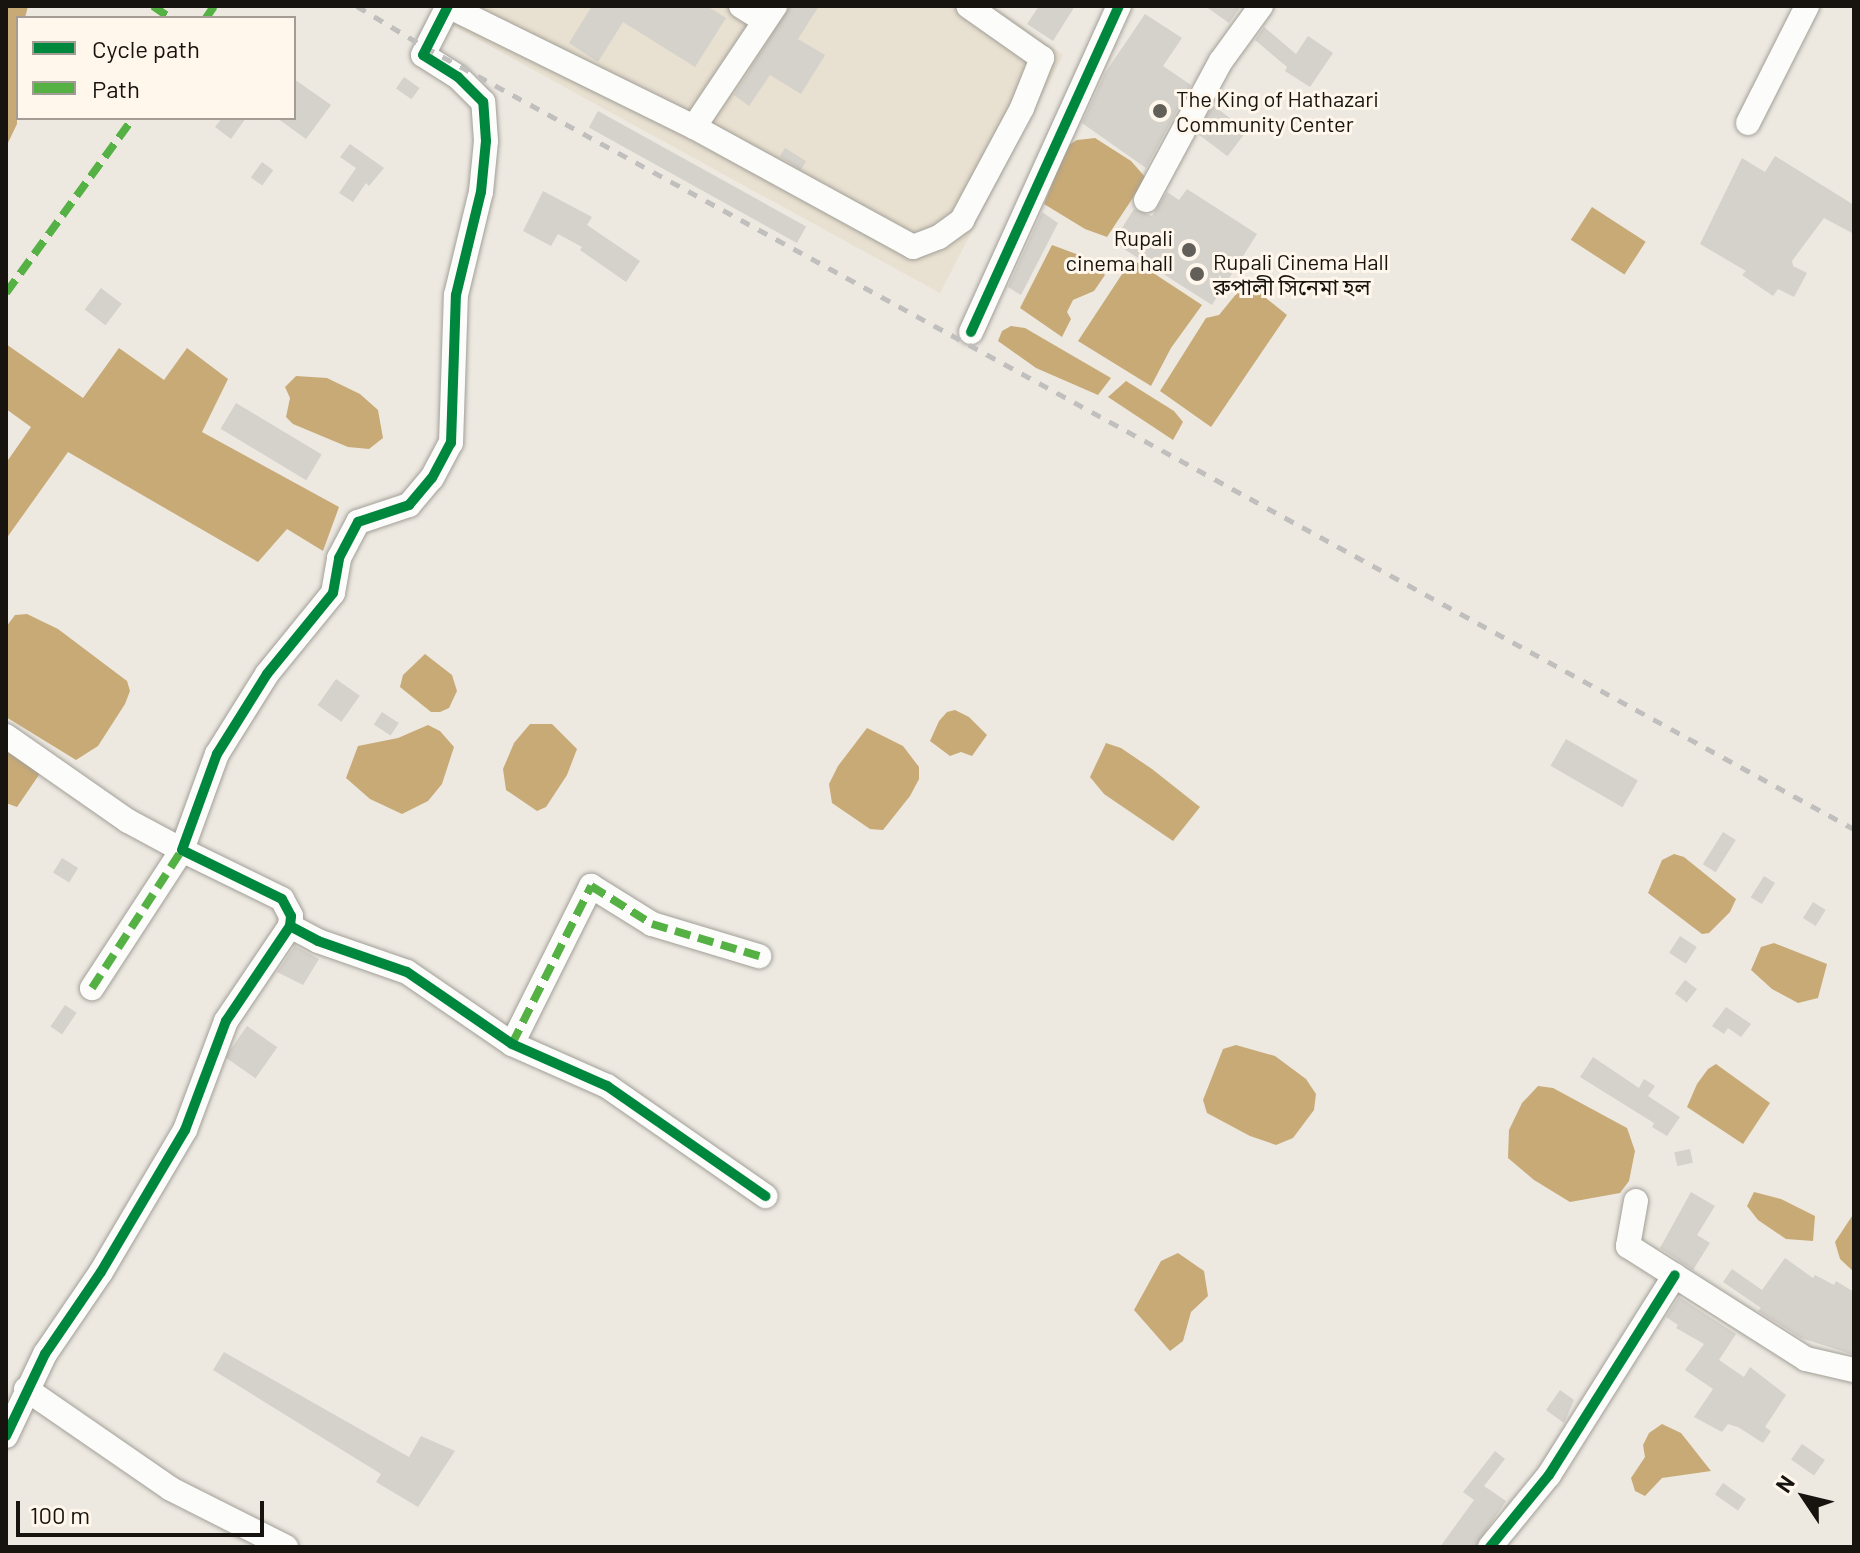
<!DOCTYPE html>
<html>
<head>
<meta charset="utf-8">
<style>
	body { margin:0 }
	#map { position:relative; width:1860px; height:1553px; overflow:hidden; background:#ede9e1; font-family:Barlow,"Noto Sans Bengali",sans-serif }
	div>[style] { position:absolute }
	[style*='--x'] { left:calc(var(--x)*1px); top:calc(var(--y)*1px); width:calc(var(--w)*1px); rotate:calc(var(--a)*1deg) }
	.built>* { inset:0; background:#e8e0d0 }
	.water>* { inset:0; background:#c8aa76; transform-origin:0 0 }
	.building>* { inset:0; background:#d5d1cb; transform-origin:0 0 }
	.roads { filter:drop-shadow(0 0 2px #a29f98) drop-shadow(0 0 2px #a29f98) }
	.minor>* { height:24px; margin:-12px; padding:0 12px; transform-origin:12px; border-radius:12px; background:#fcfcfa }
	.rail>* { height:5px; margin-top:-2.5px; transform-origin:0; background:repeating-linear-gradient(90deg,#c0bfbd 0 10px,transparent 0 20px) }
	.quiet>* { height:8px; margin-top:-4px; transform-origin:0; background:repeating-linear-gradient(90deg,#55b144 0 16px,transparent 0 24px) }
	.cycleway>* { height:10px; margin:-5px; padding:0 5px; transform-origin:5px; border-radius:5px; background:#00873e }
	.dots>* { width:22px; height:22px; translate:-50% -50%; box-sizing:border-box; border:4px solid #fff7ec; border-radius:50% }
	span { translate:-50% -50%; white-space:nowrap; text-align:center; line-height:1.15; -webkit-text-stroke:6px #fff7ec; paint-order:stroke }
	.poi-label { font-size:22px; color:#17140f }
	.left { translate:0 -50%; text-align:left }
	.right { translate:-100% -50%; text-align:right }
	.frame { position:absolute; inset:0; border:8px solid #17140f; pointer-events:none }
	.legend { position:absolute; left:16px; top:16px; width:280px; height:104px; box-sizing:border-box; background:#fff7ec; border:2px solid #a29c94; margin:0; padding:10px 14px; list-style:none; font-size:24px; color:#17140f }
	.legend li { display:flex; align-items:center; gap:16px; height:40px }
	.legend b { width:40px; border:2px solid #a29c94 }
	.north { position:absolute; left:1764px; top:1457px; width:80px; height:80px; -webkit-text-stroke:6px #fff7ec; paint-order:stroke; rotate:305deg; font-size:22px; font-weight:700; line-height:32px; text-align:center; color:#17140f }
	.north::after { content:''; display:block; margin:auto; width:28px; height:36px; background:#17140f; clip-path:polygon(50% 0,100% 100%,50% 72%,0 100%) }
	.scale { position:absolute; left:16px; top:1501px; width:248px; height:36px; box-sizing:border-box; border:4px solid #17140f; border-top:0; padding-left:10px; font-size:24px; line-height:28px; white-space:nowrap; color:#17140f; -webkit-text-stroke:6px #fff7ec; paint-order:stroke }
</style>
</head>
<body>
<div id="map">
	<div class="built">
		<i style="clip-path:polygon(443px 6px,993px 6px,1063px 55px,940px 293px,437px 17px)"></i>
	</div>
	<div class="water">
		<i style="clip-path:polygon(6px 6px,28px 6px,25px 18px,18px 18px,17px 124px,6px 147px)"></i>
		<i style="clip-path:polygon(1095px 138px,1131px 161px,1146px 178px,1107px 237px,1085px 229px,1044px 204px,1067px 146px,1077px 140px)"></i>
		<i style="left:1592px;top:207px;width:64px;height:39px;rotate:33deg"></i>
		<i style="clip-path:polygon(1052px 245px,1087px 258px,1105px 275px,1094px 291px,1073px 300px,1067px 312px,1071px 319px,1062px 337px,1020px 308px)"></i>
		<i style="clip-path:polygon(1132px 259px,1202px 305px,1171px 348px,1151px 386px,1078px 341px)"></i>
		<i style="clip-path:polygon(1246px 282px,1287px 315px,1211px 427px,1160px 391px,1206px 318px,1219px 315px)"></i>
		<i style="clip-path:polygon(1011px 326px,1025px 328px,1111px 378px,1098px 395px,1036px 368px,998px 341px,1002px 331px)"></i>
		<i style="clip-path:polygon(6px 344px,83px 398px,119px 348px,164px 380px,187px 348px,228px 379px,202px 432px,339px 507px,323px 551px,287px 529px,258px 562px,68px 452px,6px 539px,6px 463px,31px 427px,6px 409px)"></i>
		<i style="clip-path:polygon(296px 376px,327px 378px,360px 394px,378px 410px,383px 438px,369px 449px,348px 447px,293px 424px,286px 417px,290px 398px,285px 387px)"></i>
		<i style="clip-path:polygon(1126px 381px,1174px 411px,1183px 422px,1173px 440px,1108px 397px)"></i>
		<i style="clip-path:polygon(27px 614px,58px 629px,127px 681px,130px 691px,125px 704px,98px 746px,76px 760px,6px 717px,6px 627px,15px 615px)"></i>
		<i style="clip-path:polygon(425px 654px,452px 675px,457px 691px,449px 708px,440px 712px,431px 712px,400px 687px,403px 675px)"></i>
		<i style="clip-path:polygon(955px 710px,969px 717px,987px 735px,972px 756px,961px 752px,950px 756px,930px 741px,939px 721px,947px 712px)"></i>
		<i style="clip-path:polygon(530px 724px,552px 724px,577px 749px,567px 775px,546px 807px,537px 811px,506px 790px,503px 769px,514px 743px)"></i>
		<i style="clip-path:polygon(428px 725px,440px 731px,454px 747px,442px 784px,428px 801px,402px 814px,370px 799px,346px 778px,358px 746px,398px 738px)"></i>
		<i style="clip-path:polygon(867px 728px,903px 746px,919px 767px,919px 779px,910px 796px,883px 830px,870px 829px,832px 803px,829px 784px,838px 766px)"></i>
		<i style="clip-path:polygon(1106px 743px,1121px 748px,1152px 769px,1200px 807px,1173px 841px,1104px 794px,1090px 777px)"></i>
		<i style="clip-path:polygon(8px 751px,41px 772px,17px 807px,6px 803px)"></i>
		<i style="clip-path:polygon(1674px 854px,1684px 857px,1736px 899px,1730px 912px,1709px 933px,1702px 934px,1648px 893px,1662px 860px)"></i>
		<i style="clip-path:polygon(1774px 943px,1827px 964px,1818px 998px,1798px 1003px,1772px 989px,1751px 970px,1761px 947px)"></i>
		<i style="clip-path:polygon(1236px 1045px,1275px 1056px,1306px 1079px,1316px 1094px,1314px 1110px,1293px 1138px,1276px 1145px,1250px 1136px,1207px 1113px,1203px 1100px,1223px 1049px)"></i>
		<i style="clip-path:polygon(1716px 1064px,1770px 1103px,1743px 1144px,1687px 1107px,1697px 1084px,1708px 1069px)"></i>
		<i style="clip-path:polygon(1538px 1086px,1553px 1088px,1627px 1128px,1635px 1151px,1629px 1181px,1620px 1193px,1570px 1202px,1534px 1180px,1508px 1158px,1509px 1130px,1522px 1103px)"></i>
		<i style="clip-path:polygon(1754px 1192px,1781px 1199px,1815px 1216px,1813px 1241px,1786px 1239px,1758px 1220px,1747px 1206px)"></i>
		<i style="clip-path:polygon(1854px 1213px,1854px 1272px,1840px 1259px,1835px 1242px)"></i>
		<i style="clip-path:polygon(1178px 1253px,1204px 1271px,1208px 1296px,1191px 1312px,1183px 1341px,1170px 1351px,1134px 1310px,1161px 1261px)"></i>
		<i style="clip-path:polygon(1662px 1424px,1681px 1433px,1711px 1471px,1662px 1478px,1645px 1496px,1635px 1491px,1631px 1478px,1645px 1457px,1643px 1445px,1649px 1433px)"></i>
	</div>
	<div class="building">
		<i style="clip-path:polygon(592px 6px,707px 6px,726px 18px,695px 67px,623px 22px,598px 62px,569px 43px)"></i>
		<i style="clip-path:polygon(790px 6px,819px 6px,798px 39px,825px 55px,801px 94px,770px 75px,749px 106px,734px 95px)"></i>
		<i style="clip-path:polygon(1039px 6px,1075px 6px,1053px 41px,1027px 24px)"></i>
		<i style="clip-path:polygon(1205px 6px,1241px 6px,1229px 23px)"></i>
		<i style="clip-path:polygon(1145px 14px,1182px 38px,1163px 66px,1191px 85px,1146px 168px,1082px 123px,1105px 73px)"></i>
		<i style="clip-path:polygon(1264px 27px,1296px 54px,1308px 36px,1333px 53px,1310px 87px,1285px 71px,1287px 67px,1255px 40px)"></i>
		<i style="left:404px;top:77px;width:19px;height:14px;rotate:35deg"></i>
		<i style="clip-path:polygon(294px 79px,331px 105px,306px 139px,277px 118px,294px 118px)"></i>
		<i style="left:1214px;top:106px;width:41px;height:32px;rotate:37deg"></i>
		<i style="left:598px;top:111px;width:238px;height:19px;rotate:29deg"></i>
		<i style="clip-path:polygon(222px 118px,246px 118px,231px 139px,215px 127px)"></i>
		<i style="clip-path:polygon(350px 144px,384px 168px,369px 186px,366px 183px,353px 202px,339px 193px,356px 168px,340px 157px)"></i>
		<i style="left:785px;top:148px;width:25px;height:10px;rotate:32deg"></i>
		<i style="clip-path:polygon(1775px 156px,1854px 205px,1854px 234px,1824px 218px,1792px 261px,1793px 266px,1807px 273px,1794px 297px,1778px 289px,1773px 296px,1742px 275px,1746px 271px,1700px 244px,1742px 158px,1765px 172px)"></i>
		<i style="left:262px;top:162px;width:14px;height:19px;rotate:36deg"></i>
		<i style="clip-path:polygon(1187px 189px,1257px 234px,1212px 305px,1113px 242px,1134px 209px,1152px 216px,1167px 192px,1179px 200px)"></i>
		<i style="clip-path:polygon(543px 191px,592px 217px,587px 225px,640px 261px,626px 282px,580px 250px,582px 247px,558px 234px,551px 246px,523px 231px)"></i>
		<i style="clip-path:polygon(1042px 212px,1058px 223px,1021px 295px,1008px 287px)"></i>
		<i style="left:101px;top:288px;width:26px;height:27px;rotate:37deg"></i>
		<i style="left:236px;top:403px;width:100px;height:30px;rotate:31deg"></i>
		<i style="left:336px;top:679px;width:29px;height:32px;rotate:35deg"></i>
		<i style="left:382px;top:712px;width:20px;height:15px;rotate:33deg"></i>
		<i style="left:1566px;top:739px;width:83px;height:31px;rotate:30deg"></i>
		<i style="left:1723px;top:832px;width:15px;height:38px;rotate:32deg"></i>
		<i style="left:62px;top:858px;width:19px;height:17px;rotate:32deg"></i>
		<i style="left:1764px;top:876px;width:13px;height:25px;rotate:32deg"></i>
		<i style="left:1813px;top:902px;width:15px;height:19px;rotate:32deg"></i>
		<i style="left:1680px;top:936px;width:20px;height:20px;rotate:33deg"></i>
		<i style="clip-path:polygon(295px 946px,319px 959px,303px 985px,277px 972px)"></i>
		<i style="left:1685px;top:980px;width:15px;height:17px;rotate:37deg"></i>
		<i style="left:65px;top:1005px;width:14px;height:26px;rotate:34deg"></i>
		<i style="clip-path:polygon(1726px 1007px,1751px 1024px,1741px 1037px,1728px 1028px,1724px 1034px,1712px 1026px)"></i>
		<i style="left:247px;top:1026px;width:37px;height:38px;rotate:35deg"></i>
		<i style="clip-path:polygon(1593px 1057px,1639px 1088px,1644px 1079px,1655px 1086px,1648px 1096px,1680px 1117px,1667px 1136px,1652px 1127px,1654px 1123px,1580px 1077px)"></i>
		<i style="left:1690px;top:1149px;width:14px;height:16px;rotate:78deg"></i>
		<i style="clip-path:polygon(1691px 1192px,1715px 1206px,1697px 1235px,1710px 1243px,1693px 1270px,1660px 1248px)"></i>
		<i style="clip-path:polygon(1785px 1258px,1813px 1278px,1815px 1275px,1834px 1285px,1836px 1281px,1854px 1292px,1854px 1355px,1801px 1338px,1758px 1311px,1761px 1308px,1723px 1282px,1732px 1269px,1762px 1290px)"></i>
		<i style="clip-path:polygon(1679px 1297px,1736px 1334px,1719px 1360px,1744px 1377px,1750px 1367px,1786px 1395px,1765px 1427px,1771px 1431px,1763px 1443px,1738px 1427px,1728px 1424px,1722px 1432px,1694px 1417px,1713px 1389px,1685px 1370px,1704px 1344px,1676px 1328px,1678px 1325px,1666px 1317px)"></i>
		<i style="clip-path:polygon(224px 1352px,409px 1457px,421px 1436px,455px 1451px,418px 1507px,376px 1482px,381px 1474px,213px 1370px)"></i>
		<i style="clip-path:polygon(1560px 1390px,1574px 1400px,1564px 1423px,1546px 1410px)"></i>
		<i style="left:1802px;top:1444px;width:28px;height:19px;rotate:35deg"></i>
		<i style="clip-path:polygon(1495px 1451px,1505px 1459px,1484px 1486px,1506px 1501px,1475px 1547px,1440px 1547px,1474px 1500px,1463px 1492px)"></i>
		<i style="left:1723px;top:1483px;width:28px;height:14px;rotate:35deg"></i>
	</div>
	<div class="roads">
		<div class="minor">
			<i style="--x:448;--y:6;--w:274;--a:26.2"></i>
			<i style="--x:694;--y:127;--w:250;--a:28.7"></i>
			<i style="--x:913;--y:247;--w:28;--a:-21"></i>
			<i style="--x:939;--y:237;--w:29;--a:-36"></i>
			<i style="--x:962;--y:220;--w:127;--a:-61.8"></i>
			<i style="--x:1022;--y:108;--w:54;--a:-68.2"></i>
			<i style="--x:1042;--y:58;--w:90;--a:-144.9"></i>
			<i style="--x:741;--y:6;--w:28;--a:32"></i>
			<i style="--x:1748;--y:123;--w:131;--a:-63.2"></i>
			<i style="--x:694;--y:127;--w:146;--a:-56.2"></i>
			<i style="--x:1146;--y:200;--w:158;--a:-61.7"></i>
			<i style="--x:1221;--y:61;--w:68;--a:-54"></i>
			<i style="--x:971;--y:332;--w:358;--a:-65.6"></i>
			<i style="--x:6;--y:736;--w:149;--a:34.9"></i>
			<i style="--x:128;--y:821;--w:61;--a:28.2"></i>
			<i style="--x:182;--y:850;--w:165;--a:123.1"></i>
			<i style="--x:290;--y:926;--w:32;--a:28"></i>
			<i style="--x:318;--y:941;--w:94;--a:19.2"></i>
			<i style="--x:407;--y:972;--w:127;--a:34.4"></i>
			<i style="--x:512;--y:1044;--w:104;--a:23.9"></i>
			<i style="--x:607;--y:1086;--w:193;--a:34.8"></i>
			<i style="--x:512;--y:1044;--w:177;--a:-63.4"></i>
			<i style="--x:591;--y:886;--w:72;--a:31.9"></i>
			<i style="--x:652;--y:924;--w:112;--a:16.7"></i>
			<i style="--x:1636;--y:1201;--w:46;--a:100.1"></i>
			<i style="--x:1628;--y:1246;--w:211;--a:32.4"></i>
			<i style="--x:1806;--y:1359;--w:49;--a:12.9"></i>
			<i style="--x:26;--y:1389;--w:176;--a:34.6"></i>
			<i style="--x:171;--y:1489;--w:129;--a:26.8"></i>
			<i style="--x:6;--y:1436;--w:91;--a:-64.6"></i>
			<i style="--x:45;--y:1354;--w:99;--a:-55.7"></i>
			<i style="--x:101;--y:1272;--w:165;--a:-59.4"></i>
			<i style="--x:185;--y:1130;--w:116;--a:-69.4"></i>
			<i style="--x:226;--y:1021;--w:115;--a:-56"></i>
			<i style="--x:290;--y:926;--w:10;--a:-84"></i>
			<i style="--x:291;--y:916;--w:19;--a:-118"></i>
			<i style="--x:282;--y:899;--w:111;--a:-153.9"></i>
			<i style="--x:182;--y:850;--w:102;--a:-70"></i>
			<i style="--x:217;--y:754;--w:94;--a:-58"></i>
			<i style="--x:267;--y:674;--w:104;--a:-50.8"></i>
			<i style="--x:333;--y:593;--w:36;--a:-80"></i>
			<i style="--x:339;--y:558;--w:41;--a:-62.2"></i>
			<i style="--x:358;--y:522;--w:54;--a:-18.4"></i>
			<i style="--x:409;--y:505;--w:35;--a:-50"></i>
			<i style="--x:432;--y:478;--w:40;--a:-62"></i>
			<i style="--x:451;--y:443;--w:148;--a:-88.1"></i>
			<i style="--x:456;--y:295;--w:106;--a:-76.4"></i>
			<i style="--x:481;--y:192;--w:51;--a:-84.4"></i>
			<i style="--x:486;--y:141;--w:39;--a:-94"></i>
			<i style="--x:483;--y:102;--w:35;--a:-135"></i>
			<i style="--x:458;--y:77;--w:41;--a:-147.8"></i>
			<i style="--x:423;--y:55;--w:55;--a:-63"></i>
			<i style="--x:1490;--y:1547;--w:93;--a:-50.7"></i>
			<i style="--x:1549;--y:1475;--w:236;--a:-57.8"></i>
		</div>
	</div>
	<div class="rail">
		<i style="--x:357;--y:6;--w:79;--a:31.1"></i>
		<i style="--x:425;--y:47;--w:1629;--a:28.69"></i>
	</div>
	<div class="quiet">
		<i style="--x:153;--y:6;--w:21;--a:35"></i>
		<i style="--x:206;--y:18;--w:14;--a:-56"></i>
		<i style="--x:6;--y:293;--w:216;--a:-54"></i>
		<i style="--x:92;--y:988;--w:165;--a:-56.9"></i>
		<i style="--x:512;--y:1044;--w:177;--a:-63.4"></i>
		<i style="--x:591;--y:886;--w:72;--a:31.9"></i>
		<i style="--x:652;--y:924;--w:112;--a:16.7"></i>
	</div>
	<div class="cycleway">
		<i style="--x:971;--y:332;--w:358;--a:-65.6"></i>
		<i style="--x:290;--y:926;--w:32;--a:28"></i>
		<i style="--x:318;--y:941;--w:94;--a:19.2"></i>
		<i style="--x:407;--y:972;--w:127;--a:34.4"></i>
		<i style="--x:512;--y:1044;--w:104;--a:23.9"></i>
		<i style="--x:607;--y:1086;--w:193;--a:34.8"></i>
		<i style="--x:6;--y:1436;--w:91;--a:-64.6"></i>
		<i style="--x:45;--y:1354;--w:99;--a:-55.7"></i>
		<i style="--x:101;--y:1272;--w:165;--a:-59.4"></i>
		<i style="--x:185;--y:1130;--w:116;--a:-69.4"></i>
		<i style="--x:226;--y:1021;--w:115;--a:-56"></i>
		<i style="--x:290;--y:926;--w:10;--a:-84"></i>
		<i style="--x:291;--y:916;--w:19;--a:-118"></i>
		<i style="--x:282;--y:899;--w:111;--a:-153.9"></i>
		<i style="--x:182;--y:850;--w:102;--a:-70"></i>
		<i style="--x:217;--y:754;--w:94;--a:-58"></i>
		<i style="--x:267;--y:674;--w:104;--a:-50.8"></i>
		<i style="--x:333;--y:593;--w:36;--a:-80"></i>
		<i style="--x:339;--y:558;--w:41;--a:-62.2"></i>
		<i style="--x:358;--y:522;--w:54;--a:-18.4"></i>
		<i style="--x:409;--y:505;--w:35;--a:-50"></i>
		<i style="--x:432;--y:478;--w:40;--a:-62"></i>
		<i style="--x:451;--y:443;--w:148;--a:-88.1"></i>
		<i style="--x:456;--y:295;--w:106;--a:-76.4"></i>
		<i style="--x:481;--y:192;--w:51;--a:-84.4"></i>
		<i style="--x:486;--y:141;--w:39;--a:-94"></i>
		<i style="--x:483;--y:102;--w:35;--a:-135"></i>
		<i style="--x:458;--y:77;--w:41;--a:-147.8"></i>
		<i style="--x:423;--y:55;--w:55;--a:-63"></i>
		<i style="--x:1490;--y:1547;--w:93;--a:-50.7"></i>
		<i style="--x:1549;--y:1475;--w:236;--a:-57.8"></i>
	</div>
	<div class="dots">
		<i style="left:1160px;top:111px;background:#625f58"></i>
		<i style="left:1189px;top:250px;background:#625f58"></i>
		<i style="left:1197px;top:274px;background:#625f58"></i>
	</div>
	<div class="poi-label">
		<span class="left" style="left:1176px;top:111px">The King of Hathazari<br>Community Center</span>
		<span class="right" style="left:1173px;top:250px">Rupali<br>cinema hall</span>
		<span class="left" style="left:1213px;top:274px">Rupali Cinema Hall<br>রুপালী সিনেমা হল</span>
	</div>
	<div class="frame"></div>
	<ul class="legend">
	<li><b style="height:10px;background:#00873e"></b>Cycle path</li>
	<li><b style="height:10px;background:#55b144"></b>Path</li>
	</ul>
	<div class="north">N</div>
	<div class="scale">100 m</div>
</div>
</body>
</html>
